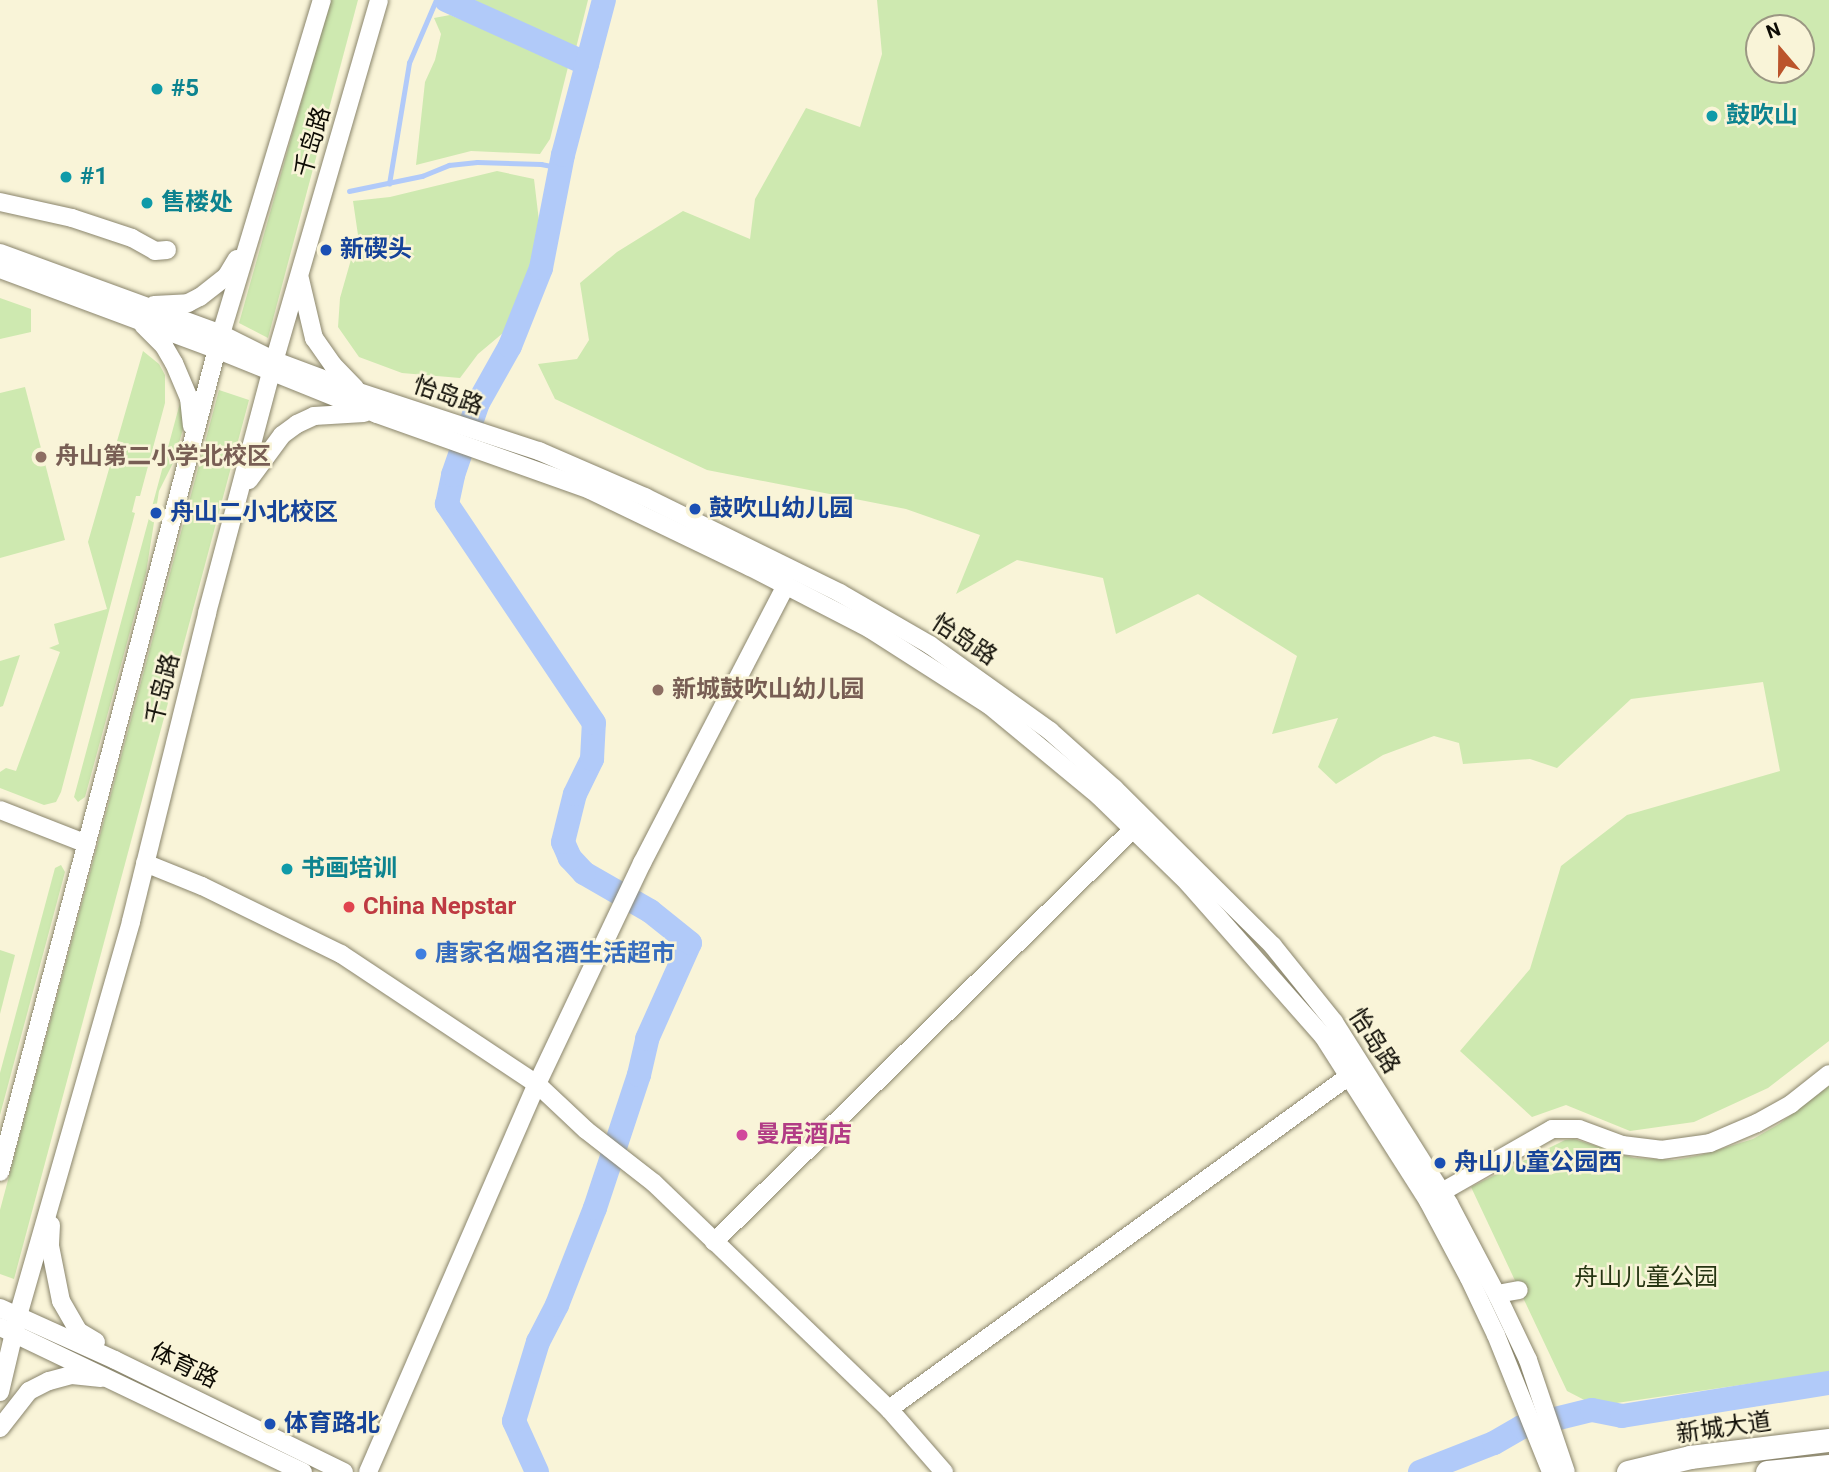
<!DOCTYPE html>
<html>
<head>
<meta charset="utf-8">
<style>
	body { margin:0 }
	#map { position:relative; width:1829px; height:1472px; overflow:hidden; background:#f9f4d8; font-family:Roboto,"Noto Sans SC",sans-serif }
	div>[style] { position:absolute }
	[style*='--x'] { left:calc(var(--x)*1px); top:calc(var(--y)*1px); width:calc(var(--w)*1px); rotate:calc(var(--a)*1deg) }
	.green>* { inset:0; background:#cee9b0 }
	.stream>* { height:4.5px; margin:-2.25px; padding:0 2.25px; transform-origin:2.25px; border-radius:2.25px; background:#b1caf9 }
	.river>* { height:24px; margin:-12px; padding:0 12px; transform-origin:12px; border-radius:12px; background:#b1caf9 }
	.roads { filter:drop-shadow(0 0 2px #8a856c) drop-shadow(0 0 2px #8a856c) }
	.minor>* { height:18px; margin:-9px; padding:0 9px; transform-origin:9px; border-radius:9px; background:#fff }
	.major>* { height:23px; margin:-11.5px; padding:0 11.5px; transform-origin:11.5px; border-radius:11.5px; background:#fff }
	.dots>* { width:19px; height:19px; translate:-50% -50%; box-sizing:border-box; border:4px solid #f9f4d8; border-radius:50% }
	span { translate:-50% -50%; white-space:nowrap; text-align:center; line-height:1.15; -webkit-text-stroke:5px #f9f4d8; paint-order:stroke }
	.culture-label { font-size:24px; color:#0d838f; font-weight:700 }
	.left { translate:0 -50%; text-align:left }
	.street-label { font-size:24px; color:#0d0b04 }
	.transit-label { font-size:24px; color:#164399; font-weight:700 }
	.education-label { font-size:24px; color:#785e54; font-weight:700 }
	.health-label { font-size:24px; color:#be3a42; font-weight:700 }
	.shop-label { font-size:24px; color:#366cbe; font-weight:700 }
	.hotel-label { font-size:24px; color:#b23c85; font-weight:700 }
	.park-label { font-size:24px; color:#263512 }
	.north { position:absolute; left:1745px; top:14px; width:70px; height:70px; box-sizing:border-box; background:#f9f4d8; border:2px solid #9b9783; border-radius:50%; rotate:340deg; font-size:19px; font-weight:700; line-height:28px; text-align:center; color:#0d0b04 }
	.north::after { content:''; display:block; margin:auto; width:24px; height:32px; background:#bb542b; clip-path:polygon(50% 0,100% 100%,50% 72%,0 100%) }
</style>
</head>
<body>
<div id="map">
	<div class="green">
		<i style="clip-path:polygon(330px 0,358px 0,268px 338px,239px 323px)"></i>
		<i style="clip-path:polygon(474px 0,588px 0,576px 48px)"></i>
		<i style="clip-path:polygon(evenodd,877px 0,1829px 0,1829px 1041px,1768px 1088px,1694px 1122px,1630px 1131px,1566px 1105px,1532px 1117px,1460px 1051px,1530px 969px,1561px 866px,1627px 815px,1780px 771px,1763px 682px,1631px 699px,1557px 768px,1530px 759px,1463px 764px,1459px 743px,1434px 736px,1383px 755px,1336px 784px,1318px 767px,1338px 718px,1272px 734px,1297px 656px,1198px 594px,1116px 634px,1103px 578px,1017px 560px,956px 594px,980px 535px,906px 509px,707px 470px,555px 399px,538px 364px,577px 359px,589px 340px,580px 283px,617px 252px,683px 211px,750px 239px,755px 199px,806px 108px,860px 127px,882px 54px,877px 0,1759px 28px,1801px 28px,1801px 70px,1759px 70px,1759px 28px)"></i>
		<i style="clip-path:polygon(450px 15px,569px 63px,550px 139px,540px 154px,471px 151px,416px 165px,425px 82px,435px 60px,441px 34px,434px 18px)"></i>
		<i style="clip-path:polygon(497px 171px,534px 179px,541px 238px,525px 291px,503px 333px,478px 354px,460px 378px,402px 373px,359px 357px,338px 327px,340px 298px,358px 235px,353px 201px,390px 197px)"></i>
		<i style="clip-path:polygon(0 298px,31px 309px,31px 332px,0 339px)"></i>
		<i style="clip-path:polygon(143px 351px,159px 364px,165px 375px,165px 403px,140px 496px,136px 496px,132px 512px,135px 513px,61px 792px,56px 802px,44px 805px,0 788px,0 772px,6px 768px,16px 771px,60px 652px,49px 648px,59px 644px,54px 624px,107px 609px,88px 542px)"></i>
		<i style="clip-path:polygon(25px 387px,65px 540px,0 558px,0 393px)"></i>
		<i style="clip-path:polygon(219px 390px,249px 400px,14px 1279px,0 1274px,0 1210px)"></i>
		<i style="clip-path:polygon(181px 399px,184px 426px,173px 463px,159px 491px,146px 573px,85px 797px,78px 802px,74px 797px)"></i>
		<i style="clip-path:polygon(20px 655px,3px 706px,0 707px,0 661px)"></i>
		<i style="clip-path:polygon(61px 865px,65px 872px,0 1115px,0 1073px,55px 868px)"></i>
		<i style="clip-path:polygon(0 950px,15px 955px,0 1014px)"></i>
		<i style="clip-path:polygon(1829px 1086px,1829px 1372px,1596px 1406px,1567px 1391px,1471px 1187px,1565px 1140px,1574px 1139px,1634px 1158px,1675px 1160px,1701px 1155px,1753px 1139px,1779px 1124px)"></i>
	</div>
	<div class="stream">
		<i style="--x:389;--y:184;--w:123;--a:-80.6"></i>
		<i style="--x:409;--y:63;--w:69;--a:-66.8"></i>
		<i style="--x:349;--y:191;--w:75;--a:-11.6"></i>
		<i style="--x:422;--y:176;--w:29;--a:-22"></i>
		<i style="--x:449;--y:165;--w:28;--a:-6"></i>
		<i style="--x:477;--y:162;--w:64;--a:1.8"></i>
		<i style="--x:541;--y:164;--w:20;--a:11"></i>
	</div>
	<div class="river">
		<i style="--x:446;--y:0;--w:155;--a:24.4"></i>
		<i style="--x:537;--y:1472;--w:56;--a:-114.3"></i>
		<i style="--x:514;--y:1421;--w:83;--a:-73.1"></i>
		<i style="--x:538;--y:1342;--w:42;--a:-62.8"></i>
		<i style="--x:557;--y:1305;--w:104;--a:-68.6"></i>
		<i style="--x:595;--y:1208;--w:140;--a:-71.7"></i>
		<i style="--x:639;--y:1075;--w:37;--a:-77"></i>
		<i style="--x:647;--y:1039;--w:105;--a:-65.9"></i>
		<i style="--x:690;--y:943;--w:51;--a:-141.3"></i>
		<i style="--x:650;--y:911;--w:76;--a:-150.1"></i>
		<i style="--x:584;--y:873;--w:21;--a:-133"></i>
		<i style="--x:570;--y:858;--w:17;--a:-114"></i>
		<i style="--x:563;--y:842;--w:49;--a:-76"></i>
		<i style="--x:575;--y:794;--w:39;--a:-64"></i>
		<i style="--x:592;--y:759;--w:36;--a:-87"></i>
		<i style="--x:594;--y:723;--w:264;--a:-123.9"></i>
		<i style="--x:447;--y:504;--w:30;--a:-78"></i>
		<i style="--x:453;--y:475;--w:76;--a:-70.9"></i>
		<i style="--x:478;--y:403;--w:65;--a:-60.7"></i>
		<i style="--x:510;--y:346;--w:84;--a:-68.3"></i>
		<i style="--x:541;--y:268;--w:115;--a:-79"></i>
		<i style="--x:563;--y:155;--w:160;--a:-75.2"></i>
		<i style="--x:1420;--y:1472;--w:79;--a:-21.4"></i>
		<i style="--x:1494;--y:1443;--w:32;--a:-30"></i>
		<i style="--x:1522;--y:1427;--w:72;--a:-13.7"></i>
		<i style="--x:1592;--y:1410;--w:31;--a:11"></i>
		<i style="--x:1622;--y:1416;--w:210;--a:-9.1"></i>
	</div>
	<div class="roads">
		<div class="minor">
			<i style="--x:0;--y:202;--w:74;--a:12.5"></i>
			<i style="--x:72;--y:218;--w:63;--a:18.4"></i>
			<i style="--x:132;--y:238;--w:26;--a:29"></i>
			<i style="--x:155;--y:251;--w:12;--a:-5"></i>
			<i style="--x:0;--y:253;--w:235;--a:20.1"></i>
			<i style="--x:221;--y:334;--w:60;--a:26.6"></i>
			<i style="--x:275;--y:361;--w:80;--a:20.5"></i>
			<i style="--x:350;--y:389;--w:199;--a:18.2"></i>
			<i style="--x:539;--y:451;--w:116;--a:23.5"></i>
			<i style="--x:645;--y:497;--w:217;--a:26.2"></i>
			<i style="--x:840;--y:593;--w:104;--a:30"></i>
			<i style="--x:930;--y:645;--w:148;--a:35.6"></i>
			<i style="--x:1050;--y:731;--w:86;--a:41.7"></i>
			<i style="--x:1114;--y:788;--w:224;--a:44.8"></i>
			<i style="--x:1273;--y:946;--w:97;--a:51.2"></i>
			<i style="--x:1334;--y:1022;--w:215;--a:57.7"></i>
			<i style="--x:1449;--y:1204;--w:105;--a:62.2"></i>
			<i style="--x:1498;--y:1297;--w:70;--a:64.5"></i>
			<i style="--x:1528;--y:1360;--w:118;--a:71.3"></i>
			<i style="--x:0;--y:269;--w:233;--a:20.4"></i>
			<i style="--x:218;--y:350;--w:171;--a:21.9"></i>
			<i style="--x:377;--y:414;--w:226;--a:19.6"></i>
			<i style="--x:590;--y:490;--w:178;--a:25.7"></i>
			<i style="--x:750;--y:567;--w:135;--a:27.3"></i>
			<i style="--x:870;--y:629;--w:141;--a:32.6"></i>
			<i style="--x:989;--y:705;--w:143;--a:39.6"></i>
			<i style="--x:1099;--y:796;--w:124;--a:44.3"></i>
			<i style="--x:1188;--y:883;--w:204;--a:48.6"></i>
			<i style="--x:1323;--y:1036;--w:196;--a:57.5"></i>
			<i style="--x:1428;--y:1201;--w:87;--a:62"></i>
			<i style="--x:1469;--y:1278;--w:63;--a:64.7"></i>
			<i style="--x:1496;--y:1335;--w:148;--a:68.1"></i>
			<i style="--x:300;--y:279;--w:61;--a:76.7"></i>
			<i style="--x:314;--y:338;--w:33;--a:55"></i>
			<i style="--x:333;--y:365;--w:32;--a:46"></i>
			<i style="--x:154;--y:305;--w:34;--a:-3"></i>
			<i style="--x:188;--y:303;--w:13;--a:-27"></i>
			<i style="--x:200;--y:297;--w:33;--a:-38"></i>
			<i style="--x:226;--y:277;--w:21;--a:-59"></i>
			<i style="--x:143;--y:325;--w:30;--a:45"></i>
			<i style="--x:164;--y:346;--w:20;--a:60"></i>
			<i style="--x:174;--y:363;--w:38;--a:67"></i>
			<i style="--x:189;--y:398;--w:28;--a:84"></i>
			<i style="--x:249;--y:480;--w:56;--a:-53.7"></i>
			<i style="--x:282;--y:435;--w:19;--a:-36"></i>
			<i style="--x:297;--y:424;--w:19;--a:-25"></i>
			<i style="--x:314;--y:416;--w:50;--a:-3.4"></i>
			<i style="--x:0;--y:810;--w:93;--a:21.3"></i>
			<i style="--x:145;--y:863;--w:61;--a:22"></i>
			<i style="--x:202;--y:886;--w:155;--a:26.1"></i>
			<i style="--x:341;--y:954;--w:235;--a:33.6"></i>
			<i style="--x:537;--y:1084;--w:67;--a:43.2"></i>
			<i style="--x:586;--y:1130;--w:86;--a:37.9"></i>
			<i style="--x:654;--y:1183;--w:326;--a:43.9"></i>
			<i style="--x:889;--y:1409;--w:84;--a:48.9"></i>
			<i style="--x:0;--y:1172;--w:867;--a:-75.23"></i>
			<i style="--x:221;--y:334;--w:349;--a:-73.2"></i>
			<i style="--x:1433;--y:1197;--w:137;--a:-29.7"></i>
			<i style="--x:1552;--y:1129;--w:27;--a:0"></i>
			<i style="--x:1579;--y:1129;--w:46;--a:20.4"></i>
			<i style="--x:1622;--y:1145;--w:39;--a:7"></i>
			<i style="--x:1661;--y:1150;--w:49;--a:-8.1"></i>
			<i style="--x:1710;--y:1143;--w:51;--a:-23.1"></i>
			<i style="--x:1757;--y:1123;--w:39;--a:-29"></i>
			<i style="--x:1791;--y:1104;--w:48;--a:-38.3"></i>
			<i style="--x:51;--y:1225;--w:21;--a:93"></i>
			<i style="--x:50;--y:1246;--w:56;--a:78.7"></i>
			<i style="--x:61;--y:1301;--w:34;--a:60"></i>
			<i style="--x:78;--y:1331;--w:21;--a:31"></i>
			<i style="--x:714;--y:1242;--w:588;--a:-44.59"></i>
			<i style="--x:1497;--y:1294;--w:22;--a:-10"></i>
			<i style="--x:0;--y:1308;--w:126;--a:24.3"></i>
			<i style="--x:115;--y:1360;--w:255;--a:26.1"></i>
			<i style="--x:0;--y:1327;--w:336;--a:25.6"></i>
			<i style="--x:0;--y:1392;--w:78;--a:-76.7"></i>
			<i style="--x:18;--y:1316;--w:411;--a:-74"></i>
			<i style="--x:131;--y:921;--w:317;--a:-76.1"></i>
			<i style="--x:207;--y:613;--w:249;--a:-75.1"></i>
			<i style="--x:271;--y:372;--w:387;--a:-73.8"></i>
			<i style="--x:889;--y:1409;--w:568;--a:-35.9"></i>
			<i style="--x:0;--y:1428;--w:47;--a:-51.9"></i>
			<i style="--x:29;--y:1391;--w:22;--a:-27"></i>
			<i style="--x:49;--y:1381;--w:24;--a:-15"></i>
			<i style="--x:72;--y:1375;--w:29;--a:6"></i>
			<i style="--x:368;--y:1472;--w:423;--a:-66.5"></i>
			<i style="--x:537;--y:1084;--w:245;--a:-64.6"></i>
			<i style="--x:642;--y:863;--w:313;--a:-62.6"></i>
		</div>
		<div class="major">
			<i style="--x:1628;--y:1472;--w:64;--a:-13.6"></i>
			<i style="--x:1690;--y:1457;--w:140;--a:-7"></i>
			<i style="--x:1767;--y:1472;--w:62;--a:-5.5"></i>
		</div>
	</div>
	<div class="dots">
		<i style="left:157px;top:89px;background:#0f9aa8"></i>
		<i style="left:1712px;top:116px;background:#0f9aa8"></i>
		<i style="left:66px;top:177px;background:#0f9aa8"></i>
		<i style="left:147px;top:203px;background:#0f9aa8"></i>
		<i style="left:326px;top:250px;background:#1a4fb4"></i>
		<i style="left:41px;top:457px;background:#8d6e63"></i>
		<i style="left:695px;top:509px;background:#1a4fb4"></i>
		<i style="left:156px;top:513px;background:#1a4fb4"></i>
		<i style="left:658px;top:690px;background:#8d6e63"></i>
		<i style="left:287px;top:869px;background:#0f9aa8"></i>
		<i style="left:349px;top:907px;background:#e0444e"></i>
		<i style="left:421px;top:954px;background:#3f7fe0"></i>
		<i style="left:742px;top:1135px;background:#d1479c"></i>
		<i style="left:1440px;top:1163px;background:#1a4fb4"></i>
		<i style="left:270px;top:1424px;background:#1a4fb4"></i>
	</div>
	<div class="culture-label">
		<span class="left" style="left:171px;top:89px">#5</span>
		<span class="left" style="left:1726px;top:116px">鼓吹山</span>
		<span class="left" style="left:80px;top:177px">#1</span>
		<span class="left" style="left:161px;top:203px">售楼处</span>
		<span class="left" style="left:301px;top:869px">书画培训</span>
	</div>
	<div class="street-label">
		<span style="left:313px;top:142px;rotate:-74deg">千岛路</span>
		<span style="left:448px;top:396px;rotate:19deg">怡岛路</span>
		<span style="left:964px;top:640px;rotate:33deg">怡岛路</span>
		<span style="left:163px;top:689px;rotate:-76deg">千岛路</span>
		<span style="left:1374px;top:1041px;rotate:57deg">怡岛路</span>
		<span style="left:184px;top:1366px;rotate:26deg">体育路</span>
		<span style="left:1724px;top:1428px;rotate:-8deg">新城大道</span>
	</div>
	<div class="transit-label">
		<span class="left" style="left:340px;top:250px">新碶头</span>
		<span class="left" style="left:709px;top:509px">鼓吹山幼儿园</span>
		<span class="left" style="left:170px;top:513px">舟山二小北校区</span>
		<span class="left" style="left:1454px;top:1163px">舟山儿童公园西</span>
		<span class="left" style="left:284px;top:1424px">体育路北</span>
	</div>
	<div class="education-label">
		<span class="left" style="left:55px;top:457px">舟山第二小学北校区</span>
		<span class="left" style="left:672px;top:690px">新城鼓吹山幼儿园</span>
	</div>
	<div class="health-label">
		<span class="left" style="left:363px;top:907px">China Nepstar</span>
	</div>
	<div class="shop-label">
		<span class="left" style="left:435px;top:954px">唐家名烟名酒生活超市</span>
	</div>
	<div class="hotel-label">
		<span class="left" style="left:756px;top:1135px">曼居酒店</span>
	</div>
	<div class="park-label">
		<span style="left:1646px;top:1278px">舟山儿童公园</span>
	</div>
	<div class="north">N</div>
</div>
</body>
</html>
